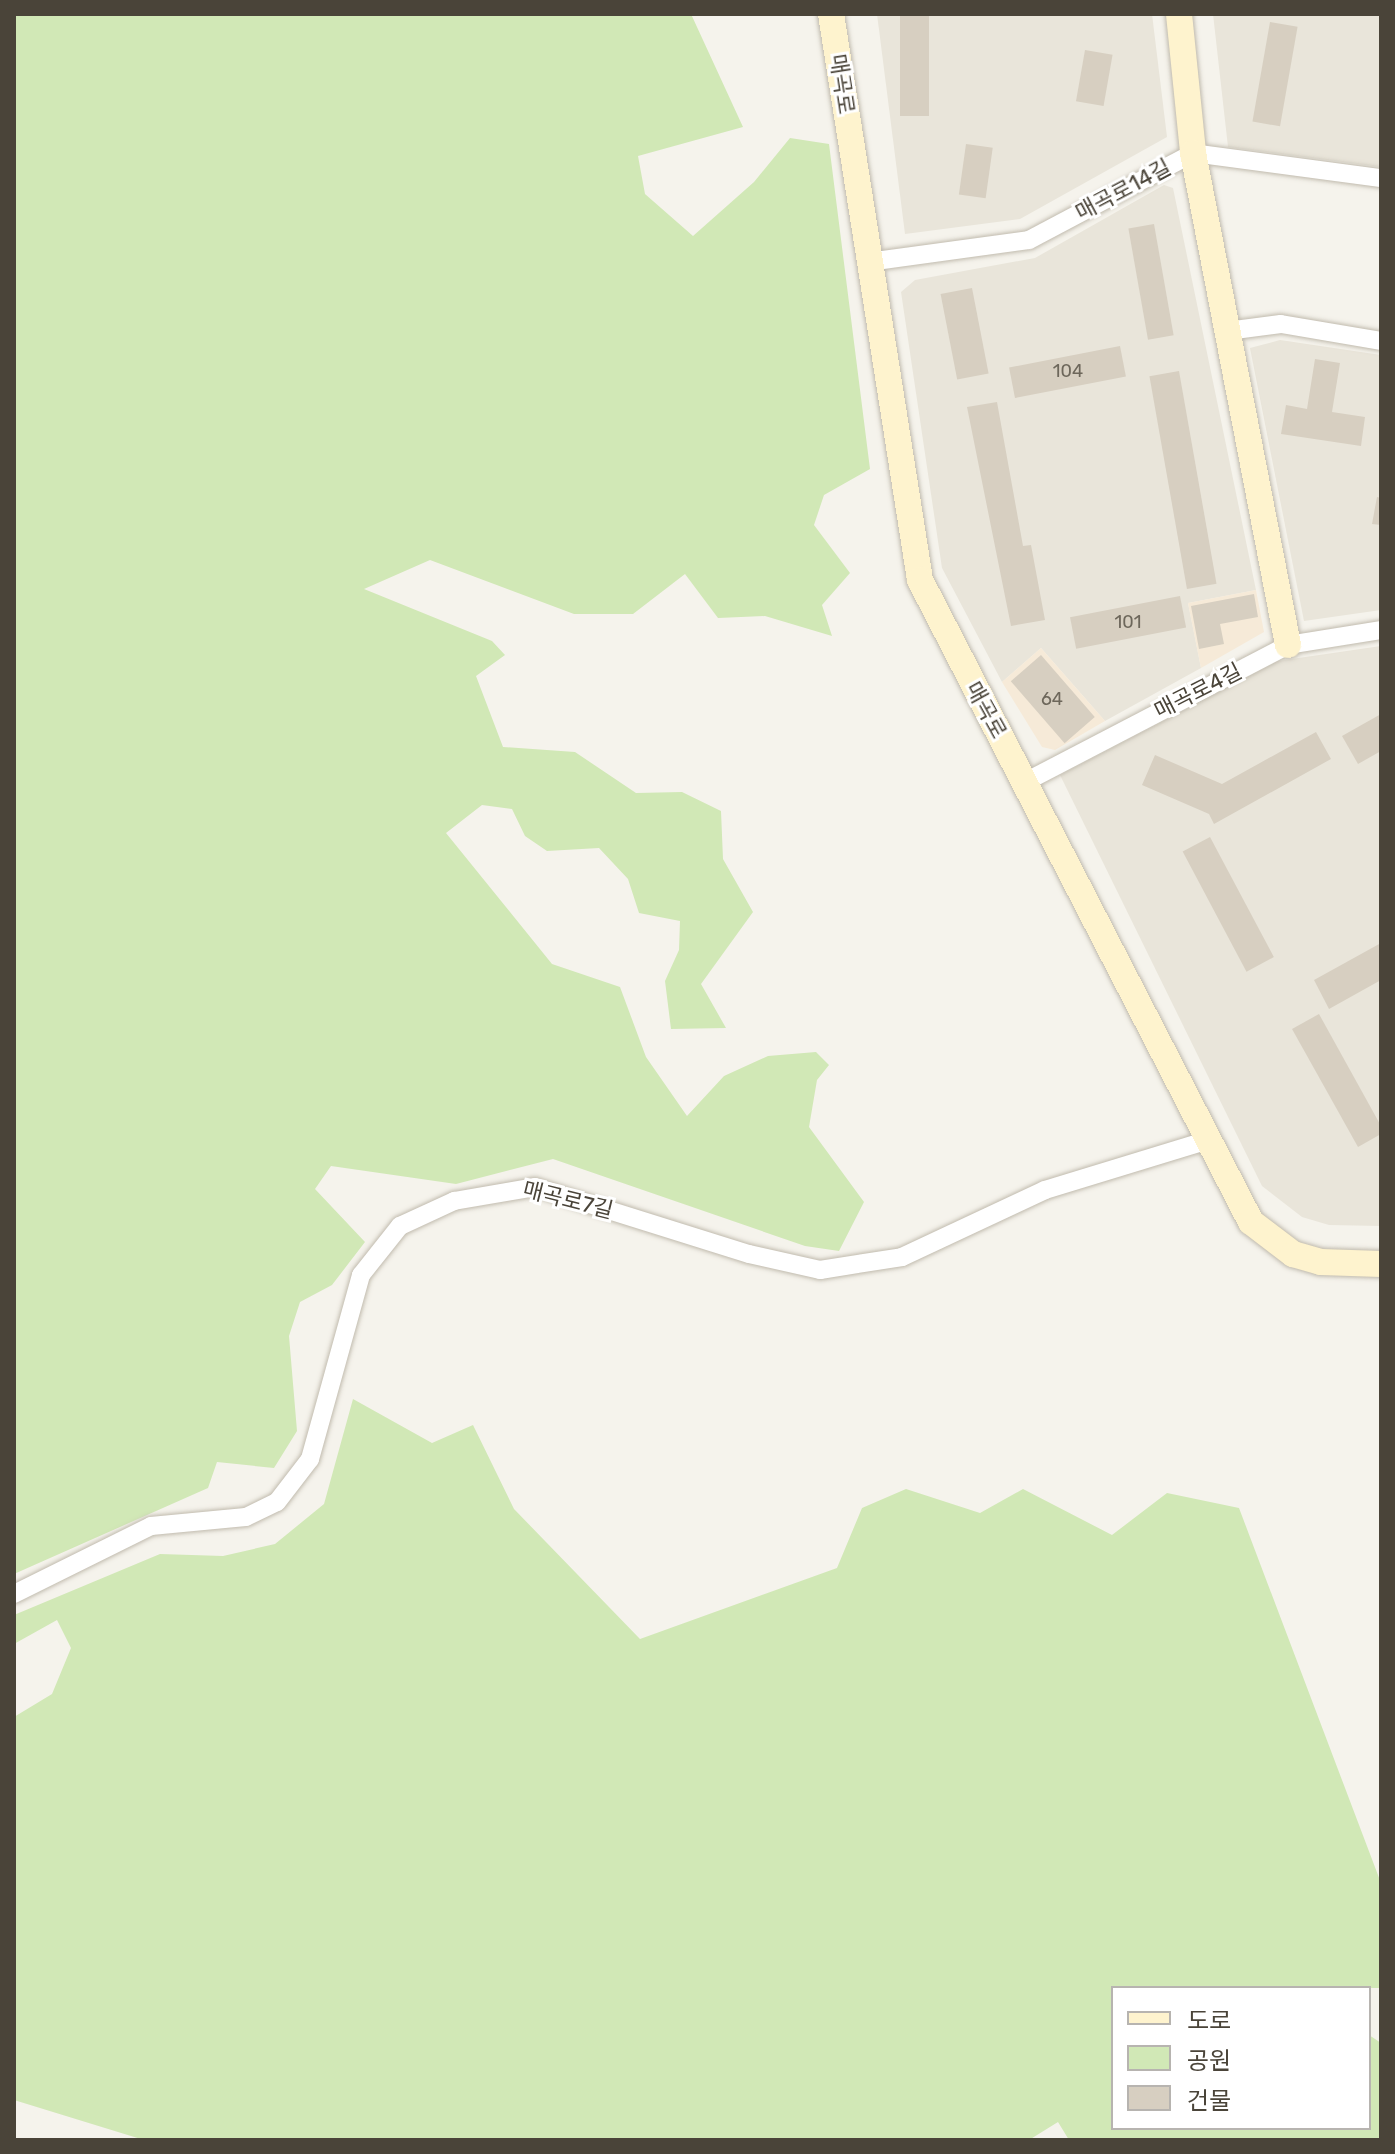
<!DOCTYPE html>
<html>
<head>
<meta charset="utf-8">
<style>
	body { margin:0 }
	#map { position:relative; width:1395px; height:2154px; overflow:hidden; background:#f5f3ec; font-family:Rubik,"Noto Sans KR",sans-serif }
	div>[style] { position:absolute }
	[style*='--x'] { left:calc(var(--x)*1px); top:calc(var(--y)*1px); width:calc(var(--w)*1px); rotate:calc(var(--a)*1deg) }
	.residential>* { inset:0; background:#e9e5da }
	.commercial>* { inset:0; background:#f6ead8 }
	.green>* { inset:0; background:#d1e8b6 }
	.building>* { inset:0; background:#d7cfc1; transform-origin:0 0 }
	.roads { filter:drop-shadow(0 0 2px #c1bbae) drop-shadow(0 0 2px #c1bbae) }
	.street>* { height:18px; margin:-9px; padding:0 9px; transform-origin:9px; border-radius:9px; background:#fff }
	.secondary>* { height:26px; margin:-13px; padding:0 13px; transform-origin:13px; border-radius:13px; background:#fef3ce }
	span { translate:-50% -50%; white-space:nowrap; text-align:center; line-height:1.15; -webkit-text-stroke:6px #fff; paint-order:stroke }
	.number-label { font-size:18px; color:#6d675b }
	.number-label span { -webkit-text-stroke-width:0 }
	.street-label { font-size:22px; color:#4a4439 }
	.frame { position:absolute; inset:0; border:16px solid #4a4439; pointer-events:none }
	.legend { position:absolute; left:1111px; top:1986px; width:260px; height:144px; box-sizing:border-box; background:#fff; border:2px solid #b7b4b0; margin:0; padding:10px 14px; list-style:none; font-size:24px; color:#4a4439 }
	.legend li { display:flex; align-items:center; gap:16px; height:40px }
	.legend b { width:40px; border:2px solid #b7b4b0 }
</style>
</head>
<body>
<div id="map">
	<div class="residential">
		<i style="clip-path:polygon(877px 14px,1152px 14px,1167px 137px,1020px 219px,905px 234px)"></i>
		<i style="clip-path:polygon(1213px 14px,1381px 14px,1381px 167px,1228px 147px)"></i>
		<i style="clip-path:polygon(1164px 185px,1173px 188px,1256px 590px,1188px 603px,1201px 668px,1105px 721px,1041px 648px,1002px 682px,942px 568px,901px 292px,915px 280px,1035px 258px)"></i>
		<i style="clip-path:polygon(1280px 340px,1381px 355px,1381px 610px,1304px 621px,1250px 348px)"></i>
		<i style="clip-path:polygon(1381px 646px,1381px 1226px,1329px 1225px,1302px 1217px,1262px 1186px,1060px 775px,1278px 661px)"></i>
	</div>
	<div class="commercial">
		<i style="clip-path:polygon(1256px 590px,1264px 632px,1201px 668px,1188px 603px)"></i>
		<i style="clip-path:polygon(1041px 648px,1105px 721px,1055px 750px,1042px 747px,1002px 682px)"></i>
	</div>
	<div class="green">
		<i style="clip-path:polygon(14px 14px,691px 14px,743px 127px,638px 156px,645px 194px,693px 236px,754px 182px,790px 138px,829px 144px,870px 469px,824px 495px,814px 525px,850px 573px,822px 605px,832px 636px,765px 616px,718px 618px,685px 574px,633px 614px,574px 614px,430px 560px,364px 589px,492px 641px,505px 655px,476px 676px,503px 747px,575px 752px,636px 793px,682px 792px,721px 811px,723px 859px,753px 912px,701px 984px,726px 1028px,671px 1029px,665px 981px,679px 950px,680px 921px,639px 913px,628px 879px,599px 848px,547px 851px,525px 836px,512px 809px,482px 805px,446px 833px,552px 964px,620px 987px,646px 1057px,687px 1116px,724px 1076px,768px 1056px,816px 1052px,829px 1065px,817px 1080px,809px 1127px,864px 1202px,839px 1251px,805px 1246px,553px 1159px,456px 1184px,331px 1166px,315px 1189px,365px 1242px,332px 1285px,300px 1302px,289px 1336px,297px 1431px,274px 1468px,217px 1462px,208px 1488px,14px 1574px)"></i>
		<i style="clip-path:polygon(353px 1399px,432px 1443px,473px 1425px,514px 1509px,640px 1639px,837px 1568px,862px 1508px,906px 1489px,980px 1513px,1023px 1489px,1112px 1535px,1167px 1493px,1239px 1508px,1381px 1883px,1381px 1988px,1113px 1988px,1113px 2128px,1369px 2128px,1369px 2035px,1381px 2043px,1381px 2140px,1069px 2140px,1058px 2122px,1029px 2140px,144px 2140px,14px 2100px,14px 1717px,52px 1694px,71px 1648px,57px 1620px,14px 1644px,14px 1615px,160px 1554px,223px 1556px,275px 1544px,324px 1504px)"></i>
	</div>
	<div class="building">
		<i style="left:900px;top:14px;width:29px;height:102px"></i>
		<i style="left:1270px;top:22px;width:28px;height:101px;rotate:10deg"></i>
		<i style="left:1085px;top:50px;width:28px;height:52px;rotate:10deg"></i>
		<i style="left:966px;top:144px;width:27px;height:51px;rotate:8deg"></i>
		<i style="left:1154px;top:224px;width:113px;height:26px;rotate:80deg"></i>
		<i style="left:972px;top:288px;width:87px;height:32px;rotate:79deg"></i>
		<i style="left:1120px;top:346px;width:31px;height:113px;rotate:79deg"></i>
		<i style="clip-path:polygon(1315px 359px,1340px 363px,1332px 412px,1365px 417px,1361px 446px,1281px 434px,1286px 405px,1307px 409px)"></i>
		<i style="left:1179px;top:371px;width:216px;height:30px;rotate:80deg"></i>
		<i style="clip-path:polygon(997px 402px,1023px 546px,1031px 545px,1045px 620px,1011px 626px,967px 407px)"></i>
		<i style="clip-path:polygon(1377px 497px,1381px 498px,1381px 525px,1372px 524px)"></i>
		<i style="clip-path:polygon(1254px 594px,1258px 617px,1220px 624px,1224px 644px,1199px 649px,1191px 606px)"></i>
		<i style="left:1180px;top:596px;width:32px;height:112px;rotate:79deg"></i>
		<i style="left:1041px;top:655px;width:82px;height:40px;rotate:49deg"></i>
		<i style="clip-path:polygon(1381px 714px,1381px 751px,1358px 764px,1342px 736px)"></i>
		<i style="clip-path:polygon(1316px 732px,1331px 759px,1214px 824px,1209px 814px,1142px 785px,1155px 755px,1222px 784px)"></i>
		<i style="left:1210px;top:837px;width:136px;height:31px;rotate:62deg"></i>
		<i style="clip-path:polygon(1381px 943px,1381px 980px,1329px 1009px,1314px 980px)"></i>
		<i style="clip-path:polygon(1319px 1014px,1381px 1126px,1381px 1134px,1358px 1147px,1292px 1029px)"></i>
	</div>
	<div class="roads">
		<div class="street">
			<i style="--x:868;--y:262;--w:162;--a:-7.8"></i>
			<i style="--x:1029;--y:240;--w:186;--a:-27.9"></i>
			<i style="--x:1193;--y:153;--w:190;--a:7.6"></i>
			<i style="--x:1227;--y:331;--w:54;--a:-7.4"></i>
			<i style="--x:1281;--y:324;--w:101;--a:9.6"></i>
			<i style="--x:1025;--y:782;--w:297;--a:-27.5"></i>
			<i style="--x:1288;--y:645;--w:94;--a:-9.2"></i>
			<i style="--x:14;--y:1594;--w:153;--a:-26.4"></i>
			<i style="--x:151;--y:1526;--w:95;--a:-5.4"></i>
			<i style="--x:246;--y:1517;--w:34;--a:-26"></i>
			<i style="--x:277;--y:1502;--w:54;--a:-52.5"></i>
			<i style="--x:310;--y:1459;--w:191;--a:-74.5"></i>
			<i style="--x:361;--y:1275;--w:63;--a:-51.5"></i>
			<i style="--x:400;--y:1226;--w:60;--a:-24.8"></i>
			<i style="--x:454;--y:1201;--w:82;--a:-9.8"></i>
			<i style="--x:535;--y:1187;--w:224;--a:17.4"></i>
			<i style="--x:749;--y:1254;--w:73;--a:12.7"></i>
			<i style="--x:820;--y:1270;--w:83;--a:-9"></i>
			<i style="--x:902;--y:1257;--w:158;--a:-25.1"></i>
			<i style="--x:1045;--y:1190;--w:171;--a:-17"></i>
		</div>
		<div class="secondary">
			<i style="--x:831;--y:14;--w:573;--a:81.06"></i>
			<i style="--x:920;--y:580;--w:722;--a:62.73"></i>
			<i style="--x:1251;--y:1222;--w:53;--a:37.3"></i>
			<i style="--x:1293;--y:1254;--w:29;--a:16"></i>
			<i style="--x:1321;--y:1262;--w:60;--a:1.9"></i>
			<i style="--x:1179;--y:14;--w:140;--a:84.2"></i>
			<i style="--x:1193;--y:153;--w:501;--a:79.07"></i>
		</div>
	</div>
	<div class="number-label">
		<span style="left:1068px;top:371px">104</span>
		<span style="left:1128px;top:622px">101</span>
		<span style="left:1052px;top:699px">64</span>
	</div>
	<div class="street-label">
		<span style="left:842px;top:84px;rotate:81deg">매곡로</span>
		<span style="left:1123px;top:190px;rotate:-28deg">매곡로14길</span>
		<span style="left:1198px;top:691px;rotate:-27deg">매곡로4길</span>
		<span style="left:986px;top:710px;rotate:61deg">매곡로</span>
		<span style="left:568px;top:1200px;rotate:14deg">매곡로7길</span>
	</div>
	<div class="frame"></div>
	<ul class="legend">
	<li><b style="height:10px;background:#fef3ce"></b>도로</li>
	<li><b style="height:22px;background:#d1e8b6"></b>공원</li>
	<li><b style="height:22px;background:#d7cfc1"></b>건물</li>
	</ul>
</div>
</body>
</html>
